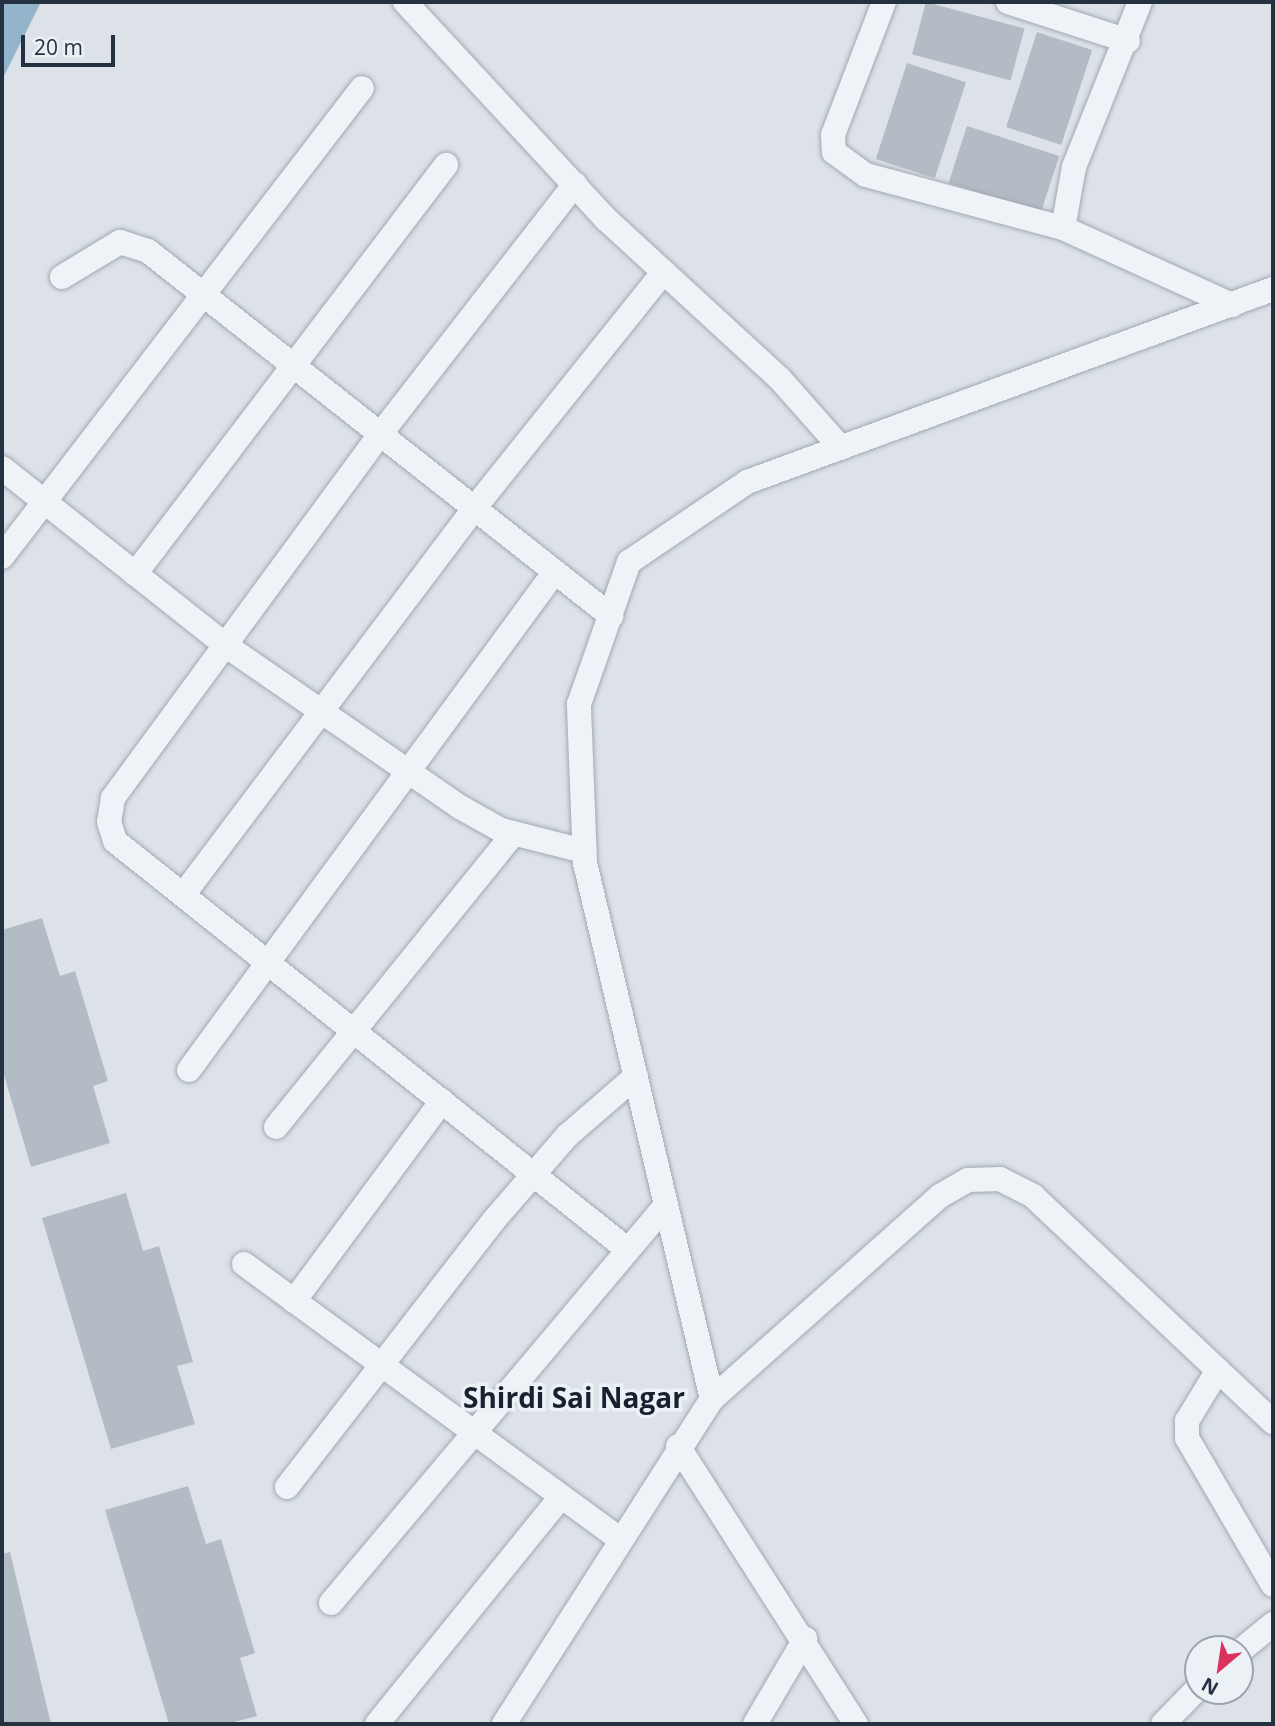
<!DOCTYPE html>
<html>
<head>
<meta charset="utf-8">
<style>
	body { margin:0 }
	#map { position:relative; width:1275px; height:1726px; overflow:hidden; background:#dce2e8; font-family:"Open Sans",sans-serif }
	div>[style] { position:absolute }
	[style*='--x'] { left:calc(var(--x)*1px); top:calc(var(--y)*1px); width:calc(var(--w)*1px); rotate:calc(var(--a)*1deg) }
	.water>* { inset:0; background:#93b5cc }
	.building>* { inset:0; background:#b3bcc5; transform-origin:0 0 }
	.roads { filter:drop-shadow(0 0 2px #a1a9b2) drop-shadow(0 0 2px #a1a9b2) }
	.street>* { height:24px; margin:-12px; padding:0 12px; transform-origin:12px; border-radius:12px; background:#eff2f6 }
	span { translate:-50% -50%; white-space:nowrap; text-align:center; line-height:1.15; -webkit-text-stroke:7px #ecf1f6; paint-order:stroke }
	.district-label { font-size:28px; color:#172230; font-weight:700 }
	.frame { position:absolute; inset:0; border:4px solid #243140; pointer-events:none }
	.north { position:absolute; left:1184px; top:1635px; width:70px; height:70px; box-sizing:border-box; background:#ecf1f6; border:2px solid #9ca4ad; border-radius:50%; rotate:209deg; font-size:19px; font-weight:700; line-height:28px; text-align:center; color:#243140 }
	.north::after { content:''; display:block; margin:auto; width:24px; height:32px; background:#db335e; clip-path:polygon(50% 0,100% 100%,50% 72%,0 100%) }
	.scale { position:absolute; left:21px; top:35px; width:94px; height:32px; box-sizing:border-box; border:4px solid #243140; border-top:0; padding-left:9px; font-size:21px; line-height:24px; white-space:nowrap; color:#243140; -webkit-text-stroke:5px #ecf1f6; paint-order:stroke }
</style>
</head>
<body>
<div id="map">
	<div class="water">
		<i style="clip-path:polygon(2px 2px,41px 2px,2px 80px)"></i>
	</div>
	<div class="building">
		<i style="left:926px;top:2px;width:102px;height:54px;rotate:15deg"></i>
		<i style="left:1037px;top:32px;width:58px;height:100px;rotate:18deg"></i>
		<i style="left:907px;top:63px;width:62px;height:101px;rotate:18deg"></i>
		<i style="left:967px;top:126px;width:97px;height:60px;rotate:18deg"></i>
		<i style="clip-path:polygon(42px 918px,60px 976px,75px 971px,108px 1081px,93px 1086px,110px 1143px,31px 1167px,2px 1068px,2px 930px)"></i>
		<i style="clip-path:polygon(126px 1193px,143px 1251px,159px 1246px,193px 1362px,177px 1366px,195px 1424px,111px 1449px,42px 1218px)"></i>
		<i style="clip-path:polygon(188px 1486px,206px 1544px,221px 1539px,255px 1653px,240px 1658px,257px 1716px,227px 1724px,169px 1724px,105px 1510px)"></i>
		<i style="clip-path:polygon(10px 1552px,51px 1724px,2px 1724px,2px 1554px)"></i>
	</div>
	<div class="roads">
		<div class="street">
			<i style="--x:405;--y:2;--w:296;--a:47.2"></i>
			<i style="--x:606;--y:219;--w:236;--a:42.6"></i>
			<i style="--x:780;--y:379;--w:92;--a:48.5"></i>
			<i style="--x:884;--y:2;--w:142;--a:111"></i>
			<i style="--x:833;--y:135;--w:17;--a:87"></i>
			<i style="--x:834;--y:152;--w:39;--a:36"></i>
			<i style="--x:866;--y:175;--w:204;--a:15.1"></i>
			<i style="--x:1008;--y:2;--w:126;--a:18"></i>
			<i style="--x:1140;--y:2;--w:178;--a:111.8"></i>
			<i style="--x:1074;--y:167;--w:62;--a:100.2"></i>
			<i style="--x:1063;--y:228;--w:186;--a:24.5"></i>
			<i style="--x:575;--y:184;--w:321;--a:127.9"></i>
			<i style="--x:378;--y:437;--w:448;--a:126.3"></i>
			<i style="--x:113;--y:798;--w:24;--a:99"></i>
			<i style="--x:109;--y:822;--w:20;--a:72"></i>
			<i style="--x:115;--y:841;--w:656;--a:38.56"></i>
			<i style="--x:62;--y:277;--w:68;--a:-31.1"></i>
			<i style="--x:120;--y:242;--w:29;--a:18"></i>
			<i style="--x:148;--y:251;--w:590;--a:38.25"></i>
			<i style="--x:2;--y:468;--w:285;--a:38.4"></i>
			<i style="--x:225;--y:645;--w:285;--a:34.6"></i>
			<i style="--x:460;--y:807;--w:47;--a:29.3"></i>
			<i style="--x:501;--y:830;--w:86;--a:14.2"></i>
			<i style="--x:2;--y:557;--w:591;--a:-52.49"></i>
			<i style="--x:135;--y:574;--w:514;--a:-52.75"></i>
			<i style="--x:183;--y:895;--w:482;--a:-53"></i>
			<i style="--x:473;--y:510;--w:305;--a:-51.3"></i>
			<i style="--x:189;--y:1070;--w:617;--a:-53.71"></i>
			<i style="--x:276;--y:1127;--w:378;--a:-51"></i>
			<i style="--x:244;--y:1264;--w:466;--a:36.2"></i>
			<i style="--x:294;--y:1301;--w:249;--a:-53.5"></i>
			<i style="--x:1218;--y:1370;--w:60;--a:121.3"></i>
			<i style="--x:1187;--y:1421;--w:17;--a:90"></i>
			<i style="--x:1187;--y:1438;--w:170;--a:59.7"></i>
			<i style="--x:712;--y:1399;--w:551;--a:-103.33"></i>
			<i style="--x:585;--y:863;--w:159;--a:-92.2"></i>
			<i style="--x:579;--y:704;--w:151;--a:-70.6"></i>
			<i style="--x:629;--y:562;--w:143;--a:-34.1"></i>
			<i style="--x:747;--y:482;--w:560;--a:-20.15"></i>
			<i style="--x:678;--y:1446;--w:330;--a:57.4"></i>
			<i style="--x:287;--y:1487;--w:338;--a:-52.2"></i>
			<i style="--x:494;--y:1220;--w:113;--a:-49"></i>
			<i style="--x:568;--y:1135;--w:90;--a:-40.9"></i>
			<i style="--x:331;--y:1603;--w:520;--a:-49.91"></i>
			<i style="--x:1240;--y:1651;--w:43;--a:-39.3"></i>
			<i style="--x:377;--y:1724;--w:292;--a:-51"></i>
			<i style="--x:504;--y:1724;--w:386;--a:-57.4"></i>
			<i style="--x:712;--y:1399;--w:305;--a:-41.7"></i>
			<i style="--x:940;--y:1196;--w:32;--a:-30"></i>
			<i style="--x:968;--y:1180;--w:32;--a:-2"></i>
			<i style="--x:1000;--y:1179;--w:37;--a:27"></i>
			<i style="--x:1033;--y:1196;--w:330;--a:43.3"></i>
			<i style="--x:755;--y:1724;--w:99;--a:-59.5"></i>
			<i style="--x:1163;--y:1724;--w:50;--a:-45.8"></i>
		</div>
	</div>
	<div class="district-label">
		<span style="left:574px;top:1397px">Shirdi Sai Nagar</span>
	</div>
	<div class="frame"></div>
	<div class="north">N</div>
	<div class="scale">20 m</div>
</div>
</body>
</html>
